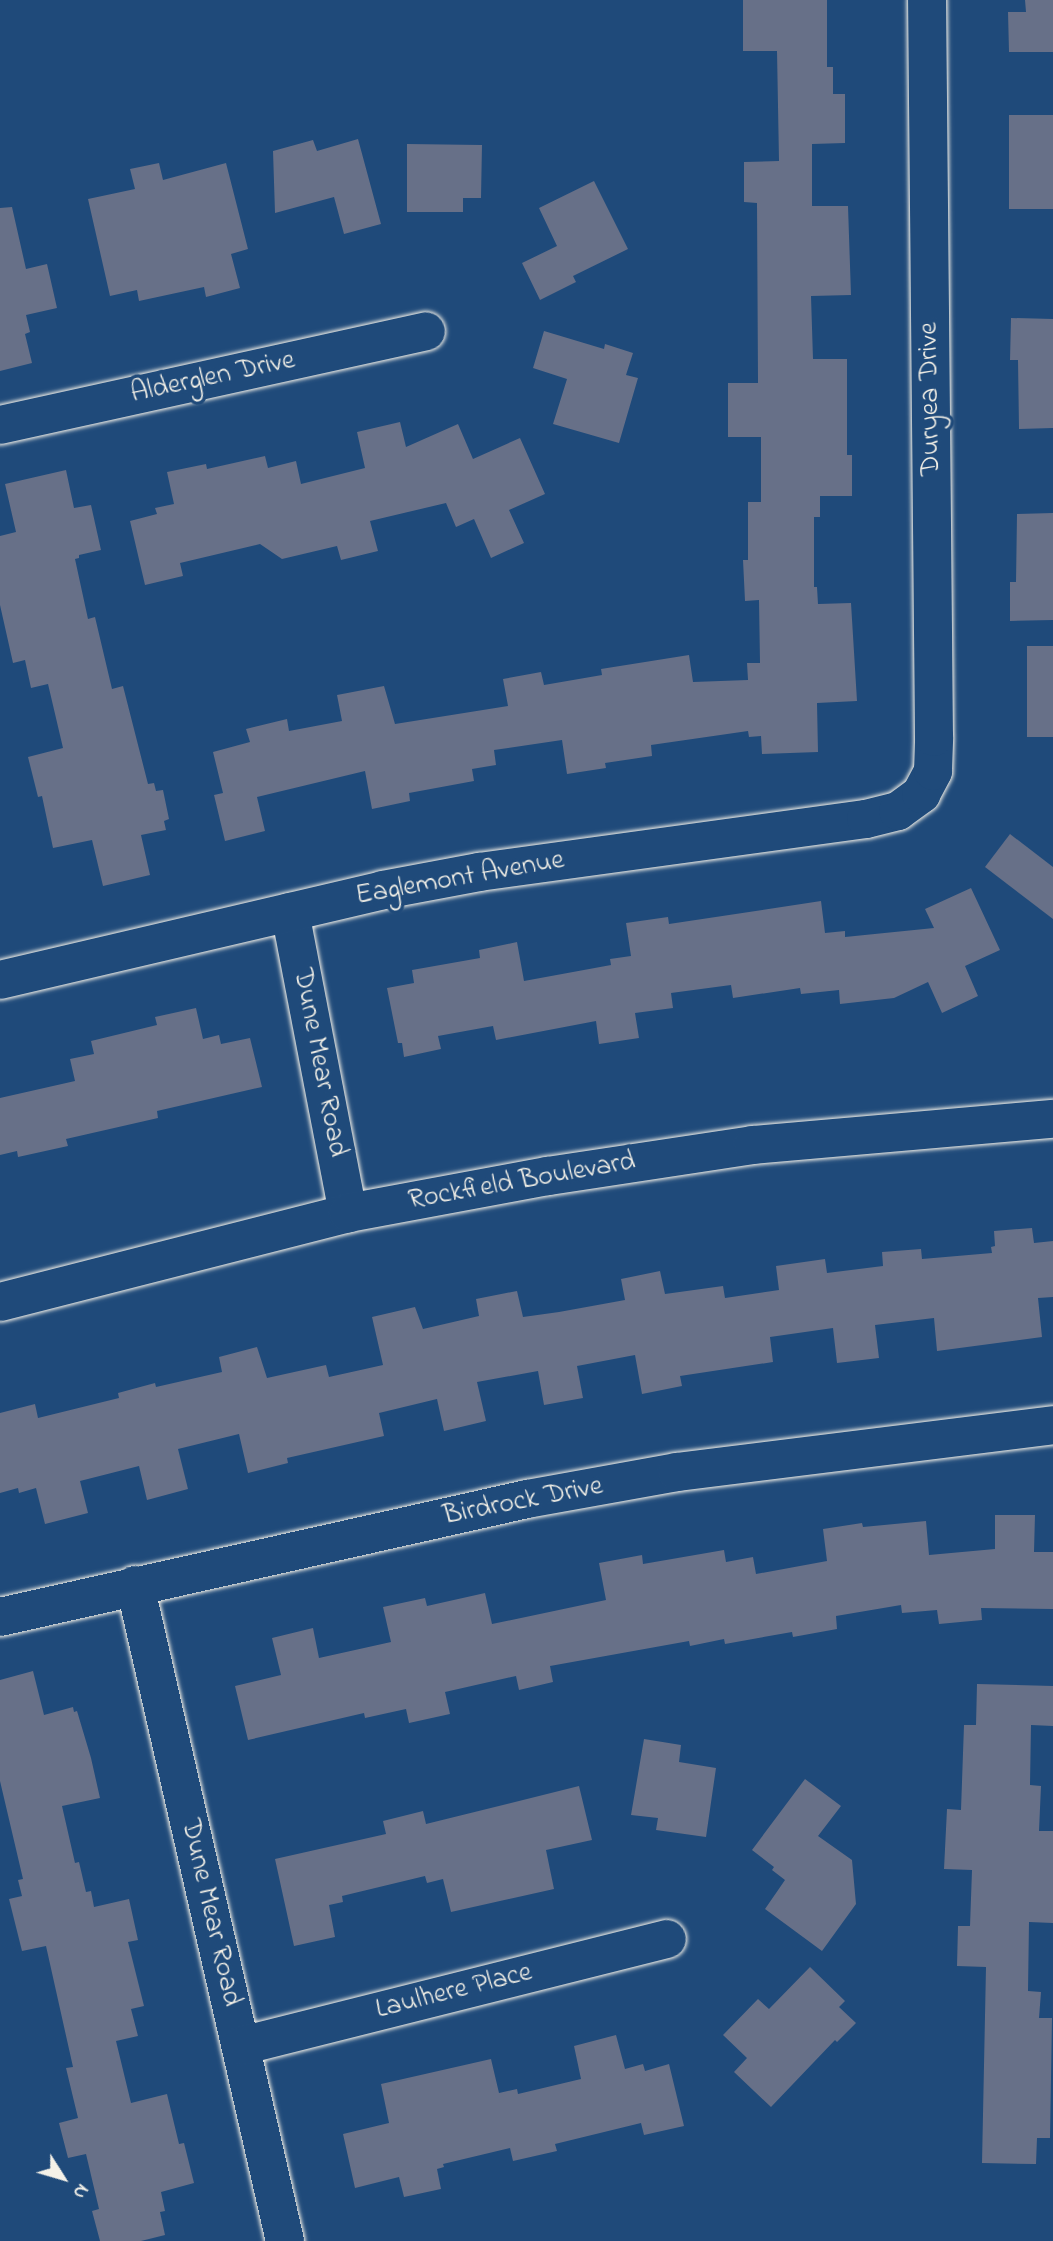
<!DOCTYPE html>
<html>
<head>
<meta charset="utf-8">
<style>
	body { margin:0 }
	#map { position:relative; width:1053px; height:2241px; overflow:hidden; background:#1f4a7a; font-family:"Indie Flower",sans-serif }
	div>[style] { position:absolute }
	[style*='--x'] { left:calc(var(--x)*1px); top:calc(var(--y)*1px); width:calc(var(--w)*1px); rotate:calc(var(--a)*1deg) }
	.building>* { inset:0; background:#677088; transform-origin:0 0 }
	.roads { filter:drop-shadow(0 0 2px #f4f1e8) drop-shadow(0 0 2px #f4f1e8) }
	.street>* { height:38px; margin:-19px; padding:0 19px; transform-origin:19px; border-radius:19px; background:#1f4a7a }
	.secondary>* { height:38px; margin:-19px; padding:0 19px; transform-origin:19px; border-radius:19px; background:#1f4a7a }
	span { translate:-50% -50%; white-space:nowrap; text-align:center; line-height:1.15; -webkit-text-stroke:7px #1f4a7a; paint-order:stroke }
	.street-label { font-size:28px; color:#f4f1e8 }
	.north { position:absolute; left:28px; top:2143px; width:70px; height:70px; -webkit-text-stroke:5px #1f4a7a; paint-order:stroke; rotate:127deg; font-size:19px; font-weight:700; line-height:28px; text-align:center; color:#f4f1e8 }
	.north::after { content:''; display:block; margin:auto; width:24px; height:32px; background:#f4f1e8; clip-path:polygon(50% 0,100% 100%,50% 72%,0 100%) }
</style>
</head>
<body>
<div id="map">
	<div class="building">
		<i style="clip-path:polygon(743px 0,827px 0,827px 67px,833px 67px,833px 94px,845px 94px,845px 143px,812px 144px,812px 206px,848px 206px,851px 295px,811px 296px,813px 359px,847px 359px,847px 455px,852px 455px,852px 496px,820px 496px,820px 517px,814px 517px,814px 587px,817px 587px,818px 604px,851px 603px,857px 701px,817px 703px,818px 752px,762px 754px,761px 736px,749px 737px,748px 731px,651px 745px,652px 756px,605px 763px,606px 768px,567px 774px,562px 740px,494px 750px,496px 765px,472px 769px,474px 781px,409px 793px,410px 801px,372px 809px,365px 771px,257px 797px,265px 831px,225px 841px,214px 795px,223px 793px,213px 752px,250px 742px,246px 729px,287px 719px,289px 731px,342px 721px,337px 695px,384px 686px,395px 724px,508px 706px,503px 679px,541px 672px,544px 685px,602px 675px,601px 669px,689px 655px,693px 682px,748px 680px,747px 663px,760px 663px,759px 600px,745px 601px,743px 560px,748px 560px,748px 502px,761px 502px,761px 437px,728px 437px,728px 383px,758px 383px,757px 203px,744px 202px,744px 162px,779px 161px,777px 51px,743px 51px)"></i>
		<i style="clip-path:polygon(1025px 0,1053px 0,1053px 52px,1009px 52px,1008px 12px,1026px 12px)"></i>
		<i style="left:1009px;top:115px;width:44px;height:94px"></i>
		<i style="clip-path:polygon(358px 139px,381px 224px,344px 234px,334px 197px,275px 213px,273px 151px,313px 140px,317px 151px)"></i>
		<i style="clip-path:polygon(407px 144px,482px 145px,481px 198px,463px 198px,463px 212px,407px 212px)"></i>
		<i style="clip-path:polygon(159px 163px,163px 180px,226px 163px,248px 249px,231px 254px,240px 288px,206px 297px,204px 287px,139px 301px,137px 290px,110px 296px,88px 199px,135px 189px,130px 169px)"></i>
		<i style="clip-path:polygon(594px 181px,628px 249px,573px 276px,576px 282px,540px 300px,522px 263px,557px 246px,539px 208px)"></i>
		<i style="clip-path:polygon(12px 207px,26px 269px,47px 264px,57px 308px,26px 315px,30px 332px,25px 334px,32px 363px,0 371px,0 208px)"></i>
		<i style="clip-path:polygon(1011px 318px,1053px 319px,1053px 428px,1019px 429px,1018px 360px,1010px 360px)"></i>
		<i style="clip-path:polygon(544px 331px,604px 349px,605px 344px,633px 353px,626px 375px,638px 378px,619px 443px,553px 424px,567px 379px,533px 368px)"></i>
		<i style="clip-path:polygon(400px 422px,406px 447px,458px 424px,473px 459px,520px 438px,545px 494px,509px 510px,524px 543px,491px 558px,474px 519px,456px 527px,446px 503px,370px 521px,378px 551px,341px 560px,337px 546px,282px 559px,260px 544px,180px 563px,183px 576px,145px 585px,130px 521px,157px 514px,155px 508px,174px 504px,167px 472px,206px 464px,207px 469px,265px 456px,268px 468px,296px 461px,301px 484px,365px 468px,357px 432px)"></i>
		<i style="clip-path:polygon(66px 470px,74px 508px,91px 505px,101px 550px,79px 555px,79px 558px,75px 559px,88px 619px,95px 617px,112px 689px,123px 686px,148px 784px,154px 783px,156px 791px,163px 790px,169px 819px,164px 821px,166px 830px,141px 835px,150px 875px,103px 886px,92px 840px,53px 848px,42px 796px,38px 797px,28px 757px,63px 748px,48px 684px,31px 688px,25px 660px,13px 663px,0 605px,0 536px,16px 532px,5px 484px)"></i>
		<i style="clip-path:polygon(1053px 513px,1053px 620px,1010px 621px,1010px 582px,1016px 582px,1017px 514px)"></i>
		<i style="left:1027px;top:646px;width:26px;height:91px"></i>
		<i style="clip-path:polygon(1010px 834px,1053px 867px,1053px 919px,985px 867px)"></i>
		<i style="clip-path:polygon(971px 888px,1000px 950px,965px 966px,978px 996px,942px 1013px,928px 982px,894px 998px,840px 1004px,839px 990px,801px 994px,800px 988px,733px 998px,731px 985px,671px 993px,673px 1008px,635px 1013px,639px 1038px,599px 1044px,596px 1021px,496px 1040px,493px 1026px,438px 1036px,441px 1049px,404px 1057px,402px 1043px,398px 1043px,387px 988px,414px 983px,412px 970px,480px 958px,479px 950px,517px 942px,524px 981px,611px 965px,610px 959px,631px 956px,626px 923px,668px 917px,669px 924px,821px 901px,825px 933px,845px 931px,845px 937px,934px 928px,925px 909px)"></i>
		<i style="clip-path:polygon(196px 1008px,203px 1039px,219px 1035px,221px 1044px,250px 1038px,262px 1087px,157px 1111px,158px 1118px,66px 1139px,68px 1146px,18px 1157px,17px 1151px,0 1155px,0 1098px,75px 1081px,70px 1059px,94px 1054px,91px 1041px,157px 1025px,155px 1017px)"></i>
		<i style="clip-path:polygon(1032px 1228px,1034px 1243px,1053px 1241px,1053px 1297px,1038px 1298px,1042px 1337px,937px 1351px,934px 1318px,875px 1325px,879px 1358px,837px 1363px,833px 1328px,770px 1337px,773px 1362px,680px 1376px,682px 1386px,642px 1394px,635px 1355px,577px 1366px,583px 1398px,544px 1405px,538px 1371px,477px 1382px,486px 1421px,444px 1431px,437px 1399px,379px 1413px,384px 1436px,287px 1458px,288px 1463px,248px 1473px,239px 1434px,178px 1449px,188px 1489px,147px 1500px,139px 1466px,80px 1481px,88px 1513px,45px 1524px,36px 1488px,19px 1493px,18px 1488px,0 1493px,0 1413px,35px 1404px,38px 1418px,119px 1398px,118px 1393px,155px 1383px,156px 1387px,222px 1372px,219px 1357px,257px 1347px,267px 1378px,326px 1365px,329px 1377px,383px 1365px,372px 1317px,415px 1307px,423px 1329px,479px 1316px,476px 1299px,517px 1291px,523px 1317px,559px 1312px,625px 1300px,621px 1279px,660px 1271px,665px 1294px,723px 1286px,725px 1298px,779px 1290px,776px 1266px,825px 1259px,827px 1273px,883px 1266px,882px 1252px,921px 1249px,922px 1259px,992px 1253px,991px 1247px,995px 1246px,994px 1231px)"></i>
		<i style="clip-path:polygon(995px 1515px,1035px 1515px,1034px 1552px,1053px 1552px,1053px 1609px,981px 1608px,982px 1620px,939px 1624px,937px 1610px,902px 1613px,901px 1605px,836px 1616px,837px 1629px,793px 1637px,792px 1632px,725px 1644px,724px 1639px,690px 1646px,689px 1641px,550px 1666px,553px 1682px,519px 1690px,516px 1676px,445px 1692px,450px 1714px,409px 1723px,406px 1709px,365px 1718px,364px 1713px,248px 1740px,235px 1686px,281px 1675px,272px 1638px,313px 1628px,319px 1658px,391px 1642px,383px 1607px,425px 1598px,427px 1606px,485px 1593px,492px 1624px,606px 1600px,599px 1563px,642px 1555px,643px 1564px,724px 1550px,726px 1562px,753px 1557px,756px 1574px,827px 1561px,823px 1529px,862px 1523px,863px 1527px,926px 1521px,929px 1555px,995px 1549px)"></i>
		<i style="clip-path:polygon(33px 1671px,44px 1715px,73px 1707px,74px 1712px,77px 1711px,91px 1758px,100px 1798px,62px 1806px,75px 1863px,79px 1862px,86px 1892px,91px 1891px,94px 1907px,129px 1899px,138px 1940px,128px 1942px,144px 2006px,131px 2009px,138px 2036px,116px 2041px,131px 2103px,167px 2094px,179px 2144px,184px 2143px,194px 2183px,161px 2192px,165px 2211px,160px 2212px,165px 2235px,141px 2241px,100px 2241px,92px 2211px,99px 2209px,86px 2154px,68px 2158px,59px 2123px,78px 2118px,66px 2068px,73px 2067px,46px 1946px,22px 1951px,9px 1899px,22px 1896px,18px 1880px,23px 1879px,0 1781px,0 1680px)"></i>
		<i style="clip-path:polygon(977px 1684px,1053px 1686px,1053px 1726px,1031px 1725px,1030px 1785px,1041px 1786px,1039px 1831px,1053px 1831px,1053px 1923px,1029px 1922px,1028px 1991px,1041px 1992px,1039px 2018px,1052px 2018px,1050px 2138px,1037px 2138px,1036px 2164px,982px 2163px,986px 1967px,957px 1966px,958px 1926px,970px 1926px,972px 1870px,944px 1869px,947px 1809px,961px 1810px,964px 1725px,976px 1725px)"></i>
		<i style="clip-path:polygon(644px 1739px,681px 1745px,679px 1762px,716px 1768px,706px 1837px,656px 1830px,658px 1818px,631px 1815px)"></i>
		<i style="clip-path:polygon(805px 1779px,841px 1806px,818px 1836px,852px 1860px,856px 1904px,822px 1951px,765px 1909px,785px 1880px,772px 1870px,774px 1867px,752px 1850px)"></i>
		<i style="clip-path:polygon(579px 1786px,592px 1840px,546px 1850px,554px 1889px,451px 1912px,443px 1879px,427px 1883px,425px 1876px,342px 1896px,343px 1902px,329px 1905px,335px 1937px,294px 1946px,275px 1859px,386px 1834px,383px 1821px,423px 1811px,426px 1824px)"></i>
		<i style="clip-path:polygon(810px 1967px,845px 2001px,839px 2007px,856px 2023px,837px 2042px,835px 2040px,771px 2107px,734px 2072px,747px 2058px,723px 2035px,758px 1999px,769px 2009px)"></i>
		<i style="clip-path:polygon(616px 2035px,625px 2069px,643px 2064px,645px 2071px,669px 2064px,684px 2126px,644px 2135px,641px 2123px,555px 2144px,557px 2151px,513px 2161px,510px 2148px,443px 2164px,444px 2167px,437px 2169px,441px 2189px,404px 2197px,399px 2177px,355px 2188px,343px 2134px,389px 2123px,381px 2084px,491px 2059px,499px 2093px,517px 2089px,518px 2094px,581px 2079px,574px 2046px)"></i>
	</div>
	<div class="roads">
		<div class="street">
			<i style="--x:0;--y:425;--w:436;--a:-12.4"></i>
			<i style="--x:290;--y:912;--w:307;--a:79.1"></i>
			<i style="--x:0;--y:980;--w:393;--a:-13.2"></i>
			<i style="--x:383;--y:890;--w:98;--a:-10.6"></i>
			<i style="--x:479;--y:872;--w:391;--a:-7.8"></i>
			<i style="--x:866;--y:819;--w:33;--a:-14"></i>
			<i style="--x:898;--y:811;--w:29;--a:-36"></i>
			<i style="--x:921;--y:794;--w:26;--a:-62"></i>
			<i style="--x:933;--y:771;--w:34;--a:-88"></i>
			<i style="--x:934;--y:737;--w:737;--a:-90.54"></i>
			<i style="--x:135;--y:1585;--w:673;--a:77.12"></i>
			<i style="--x:0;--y:1617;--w:540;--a:-12.62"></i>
			<i style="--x:527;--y:1499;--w:152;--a:-10.2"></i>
			<i style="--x:677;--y:1472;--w:379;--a:-7.1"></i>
			<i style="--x:241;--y:2046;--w:439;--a:-14.1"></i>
		</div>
		<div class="secondary">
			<i style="--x:0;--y:1302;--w:359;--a:-14.3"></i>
			<i style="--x:348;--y:1213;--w:203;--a:-10.5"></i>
			<i style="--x:548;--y:1176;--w:207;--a:-8.6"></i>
			<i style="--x:753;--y:1145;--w:301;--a:-5"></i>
		</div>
	</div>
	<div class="street-label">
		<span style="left:213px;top:378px;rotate:-12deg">Alderglen Drive</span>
		<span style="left:931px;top:399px;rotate:-91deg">Duryea Drive</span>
		<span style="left:460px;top:879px;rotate:-10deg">Eaglemont Avenue</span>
		<span style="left:319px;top:1063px;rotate:79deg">Dune Mear Road</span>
		<span style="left:522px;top:1182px;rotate:-10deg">Rockfield Boulevard</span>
		<span style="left:523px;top:1502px;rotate:-11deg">Birdrock Drive</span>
		<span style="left:210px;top:1913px;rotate:77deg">Dune Mear Road</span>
		<span style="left:454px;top:1992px;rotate:-14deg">Laulhere Place</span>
	</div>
	<div class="north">N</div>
</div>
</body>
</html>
